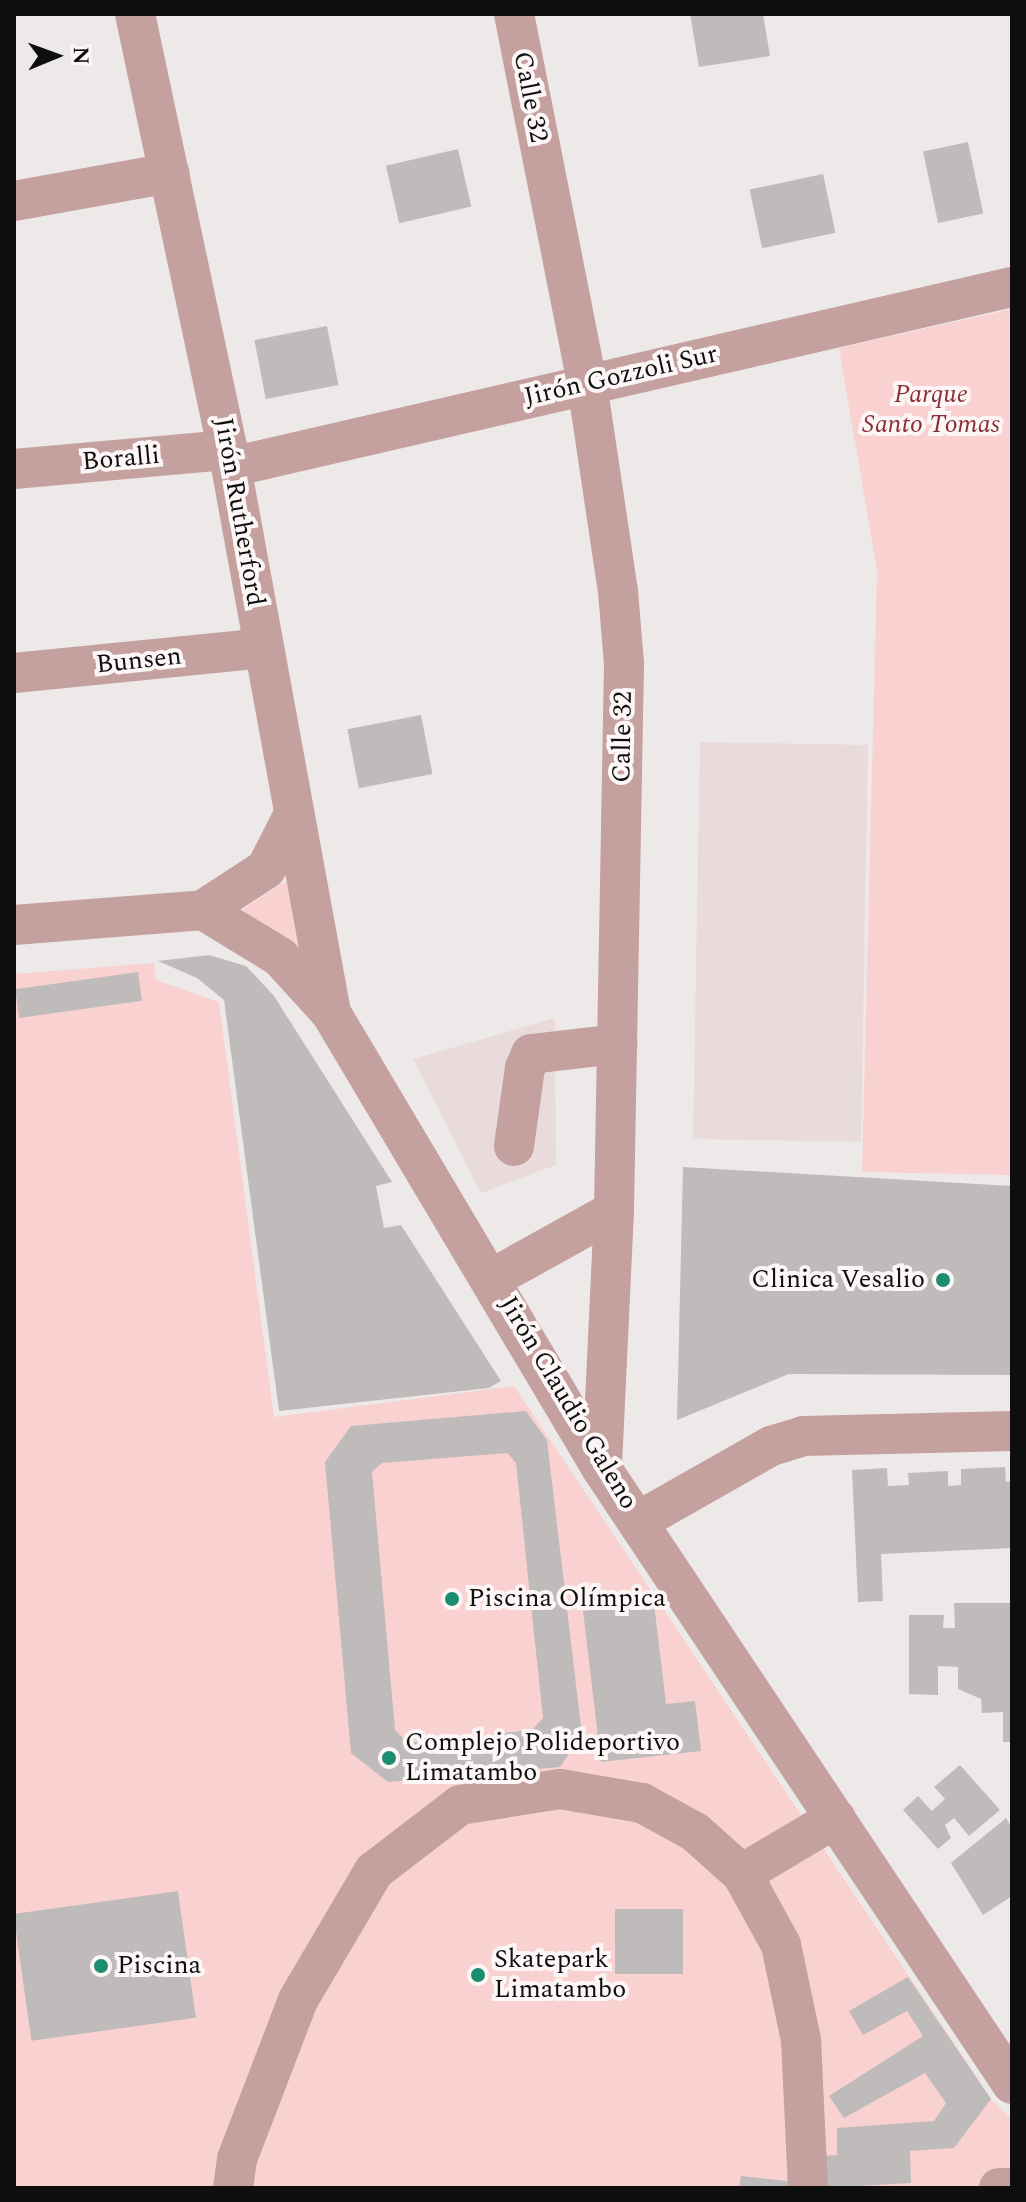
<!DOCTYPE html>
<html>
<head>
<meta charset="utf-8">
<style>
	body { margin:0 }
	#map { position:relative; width:1026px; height:2202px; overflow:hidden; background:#eee9e9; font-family:Spectral,serif }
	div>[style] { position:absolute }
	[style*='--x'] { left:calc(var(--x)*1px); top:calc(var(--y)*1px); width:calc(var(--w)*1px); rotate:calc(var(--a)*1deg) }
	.built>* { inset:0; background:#e9dbdb; transform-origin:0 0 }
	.green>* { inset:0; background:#f9d1d0 }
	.building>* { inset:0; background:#c0bbbb; transform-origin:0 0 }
	.minor>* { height:40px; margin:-20px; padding:0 20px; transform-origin:20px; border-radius:20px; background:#c4a09f }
	.dots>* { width:22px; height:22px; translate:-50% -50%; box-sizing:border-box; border:4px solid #fcf6f6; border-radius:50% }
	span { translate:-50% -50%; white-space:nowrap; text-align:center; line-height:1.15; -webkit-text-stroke:8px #fcf6f6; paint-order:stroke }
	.street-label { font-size:26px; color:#0f0e0e }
	.park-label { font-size:26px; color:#8c2e36; font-style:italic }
	.poi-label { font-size:26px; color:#0f0e0e }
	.right { translate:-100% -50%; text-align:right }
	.left { translate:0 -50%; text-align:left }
	.frame { position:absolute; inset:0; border:16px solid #0f0e0e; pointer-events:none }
	.north { position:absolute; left:16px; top:16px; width:80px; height:80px; -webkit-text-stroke:6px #fcf6f6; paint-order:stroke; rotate:89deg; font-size:22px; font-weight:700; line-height:32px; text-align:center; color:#0f0e0e }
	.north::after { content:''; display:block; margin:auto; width:28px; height:36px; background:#0f0e0e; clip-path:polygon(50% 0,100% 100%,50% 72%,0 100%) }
</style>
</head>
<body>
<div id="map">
	<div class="built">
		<i style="left:700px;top:742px;width:168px;height:397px;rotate:1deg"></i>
		<i style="clip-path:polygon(555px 1018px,556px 1165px,481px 1193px,413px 1059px)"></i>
	</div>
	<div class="green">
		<i style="clip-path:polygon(1012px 309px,1012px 1175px,862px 1172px,877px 571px,839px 348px)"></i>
		<i style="clip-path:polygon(286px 881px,302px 952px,242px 910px)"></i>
		<i style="clip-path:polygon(154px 963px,156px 980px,219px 1002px,274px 1417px,514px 1386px,992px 2100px,1012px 2120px,1012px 2188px,14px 2188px,14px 974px)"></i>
	</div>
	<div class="building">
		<i style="clip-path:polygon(690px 14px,763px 14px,770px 56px,699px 67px)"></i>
		<i style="left:968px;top:142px;width:73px;height:46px;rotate:78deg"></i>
		<i style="left:458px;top:149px;width:59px;height:74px;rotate:77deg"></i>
		<i style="left:823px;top:174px;width:60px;height:75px;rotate:78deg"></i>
		<i style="left:327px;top:326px;width:60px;height:74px;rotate:79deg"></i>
		<i style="left:421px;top:715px;width:60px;height:75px;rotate:79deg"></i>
		<i style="clip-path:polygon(209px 955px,246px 966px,274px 996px,392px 1182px,376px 1186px,384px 1228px,401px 1225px,501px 1381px,489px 1388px,279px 1411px,224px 1000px,197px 978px,158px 961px)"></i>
		<i style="left:138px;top:972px;width:29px;height:124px;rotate:82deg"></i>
		<i style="clip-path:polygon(683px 1167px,1012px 1186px,1012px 1375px,789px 1374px,677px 1420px)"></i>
		<i style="clip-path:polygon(evenodd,526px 1411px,547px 1440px,582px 1735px,560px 1767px,388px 1782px,351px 1753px,325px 1462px,351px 1426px,526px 1411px,507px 1453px,516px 1463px,543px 1718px,532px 1730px,408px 1743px,395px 1730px,372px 1472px,382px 1463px,507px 1453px)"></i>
		<i style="clip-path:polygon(1005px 1467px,1006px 1482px,1012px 1481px,1012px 1548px,881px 1554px,883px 1601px,858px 1602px,852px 1470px,887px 1468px,888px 1486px,909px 1485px,908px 1473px,948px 1471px,948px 1486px,961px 1485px,961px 1469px)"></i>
		<i style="clip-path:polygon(654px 1603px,666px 1704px,695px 1701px,701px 1751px,601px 1762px,583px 1611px)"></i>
		<i style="clip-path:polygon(954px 1603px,1012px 1603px,1012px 1742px,1003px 1742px,1003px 1712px,982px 1713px,981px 1699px,958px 1689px,958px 1667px,938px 1666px,938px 1695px,909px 1694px,909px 1615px,944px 1615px,943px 1628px,955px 1628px)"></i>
		<i style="clip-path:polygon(960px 1765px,1000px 1810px,969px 1836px,954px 1818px,945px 1825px,951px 1838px,938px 1849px,903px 1810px,918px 1796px,932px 1811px,945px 1799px,934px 1787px)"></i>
		<i style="clip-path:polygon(1006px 1818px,1012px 1828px,1012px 1896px,983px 1915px,951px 1863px)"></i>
		<i style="left:178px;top:1891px;width:128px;height:166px;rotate:82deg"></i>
		<i style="left:615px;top:1909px;width:68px;height:65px"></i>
		<i style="clip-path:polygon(908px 1977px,991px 2099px,954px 2148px,910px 2151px,911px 2183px,823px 2188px,824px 2156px,837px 2155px,837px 2128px,934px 2121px,946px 2103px,925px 2073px,844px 2118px,829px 2096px,923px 2036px,907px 2011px,863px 2035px,849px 2011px)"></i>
		<i style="clip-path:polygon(741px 2176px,804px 2183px,803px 2188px,739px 2188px)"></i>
	</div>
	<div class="minor">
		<i style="--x:135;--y:14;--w:446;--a:78"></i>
		<i style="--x:228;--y:450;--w:572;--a:79.63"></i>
		<i style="--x:514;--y:14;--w:377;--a:78.8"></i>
		<i style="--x:587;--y:384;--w:209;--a:81.5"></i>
		<i style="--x:618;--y:591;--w:73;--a:85.3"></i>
		<i style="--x:624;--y:664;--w:547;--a:91.05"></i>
		<i style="--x:614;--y:1211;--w:258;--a:92.7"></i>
		<i style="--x:14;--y:201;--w:158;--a:-10.2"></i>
		<i style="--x:231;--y:467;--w:801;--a:-12.98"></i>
		<i style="--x:14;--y:469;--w:215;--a:-5.1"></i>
		<i style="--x:14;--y:673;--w:251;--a:-5.7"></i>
		<i style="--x:203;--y:910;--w:75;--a:-33.1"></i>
		<i style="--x:266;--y:869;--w:59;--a:-63"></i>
		<i style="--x:14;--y:925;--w:190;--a:-4.5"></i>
		<i style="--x:203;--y:910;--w:90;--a:31.4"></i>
		<i style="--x:280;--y:957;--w:76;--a:47.7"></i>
		<i style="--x:331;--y:1013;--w:530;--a:59.28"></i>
		<i style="--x:602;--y:1469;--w:739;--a:56.31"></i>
		<i style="--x:514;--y:1146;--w:79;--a:-82"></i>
		<i style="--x:525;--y:1068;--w:15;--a:-67"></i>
		<i style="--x:531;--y:1054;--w:87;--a:-6.6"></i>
		<i style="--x:493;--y:1278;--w:138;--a:-29"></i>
		<i style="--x:639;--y:1521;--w:152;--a:-29.6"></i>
		<i style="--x:771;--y:1446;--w:34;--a:-17"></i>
		<i style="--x:803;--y:1436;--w:209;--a:-1.4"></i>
		<i style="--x:742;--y:1874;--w:81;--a:61.2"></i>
		<i style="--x:781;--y:1945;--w:97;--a:78.1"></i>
		<i style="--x:801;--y:2040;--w:148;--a:87.3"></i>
		<i style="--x:233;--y:2188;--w:29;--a:-82"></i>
		<i style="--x:237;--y:2159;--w:170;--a:-69"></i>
		<i style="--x:298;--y:2000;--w:150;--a:-59.5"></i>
		<i style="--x:374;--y:1871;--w:108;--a:-37.5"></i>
		<i style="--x:460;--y:1805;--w:101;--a:-9.1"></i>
		<i style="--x:560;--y:1789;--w:83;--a:9.7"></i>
		<i style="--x:642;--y:1803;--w:60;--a:28.7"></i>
		<i style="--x:695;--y:1832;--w:63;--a:41.8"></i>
		<i style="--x:742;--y:1874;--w:109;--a:-30.8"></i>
		<i style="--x:999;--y:2188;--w:12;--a:0"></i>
	</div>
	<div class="dots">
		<i style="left:943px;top:1280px;background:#1c8e6f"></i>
		<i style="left:452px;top:1599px;background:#1c8e6f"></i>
		<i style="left:389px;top:1758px;background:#1c8e6f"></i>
		<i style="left:101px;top:1966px;background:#1c8e6f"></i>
		<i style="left:478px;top:1975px;background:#1c8e6f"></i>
	</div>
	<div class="street-label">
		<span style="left:530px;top:97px;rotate:79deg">Calle 32</span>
		<span style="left:621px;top:376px;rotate:-13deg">Jirón Gozzoli Sur</span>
		<span style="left:121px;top:459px;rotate:-5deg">Boralli</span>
		<span style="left:239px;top:512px;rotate:80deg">Jirón Rutherford</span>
		<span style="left:139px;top:661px;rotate:-6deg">Bunsen</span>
		<span style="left:623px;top:737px;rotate:-89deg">Calle 32</span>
		<span style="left:568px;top:1403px;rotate:59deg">Jirón Claudio Galeno</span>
	</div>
	<div class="park-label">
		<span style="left:931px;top:410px">Parque<br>Santo Tomas</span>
	</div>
	<div class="poi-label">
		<span class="right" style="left:925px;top:1280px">Clinica Vesalio</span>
		<span class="left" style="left:468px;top:1599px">Piscina Olímpica</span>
		<span class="left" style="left:405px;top:1758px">Complejo Polideportivo<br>Limatambo</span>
		<span class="left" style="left:494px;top:1975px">Skatepark<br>Limatambo</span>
		<span class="left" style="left:117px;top:1966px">Piscina</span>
	</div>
	<div class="frame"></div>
	<div class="north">N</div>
</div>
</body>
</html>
